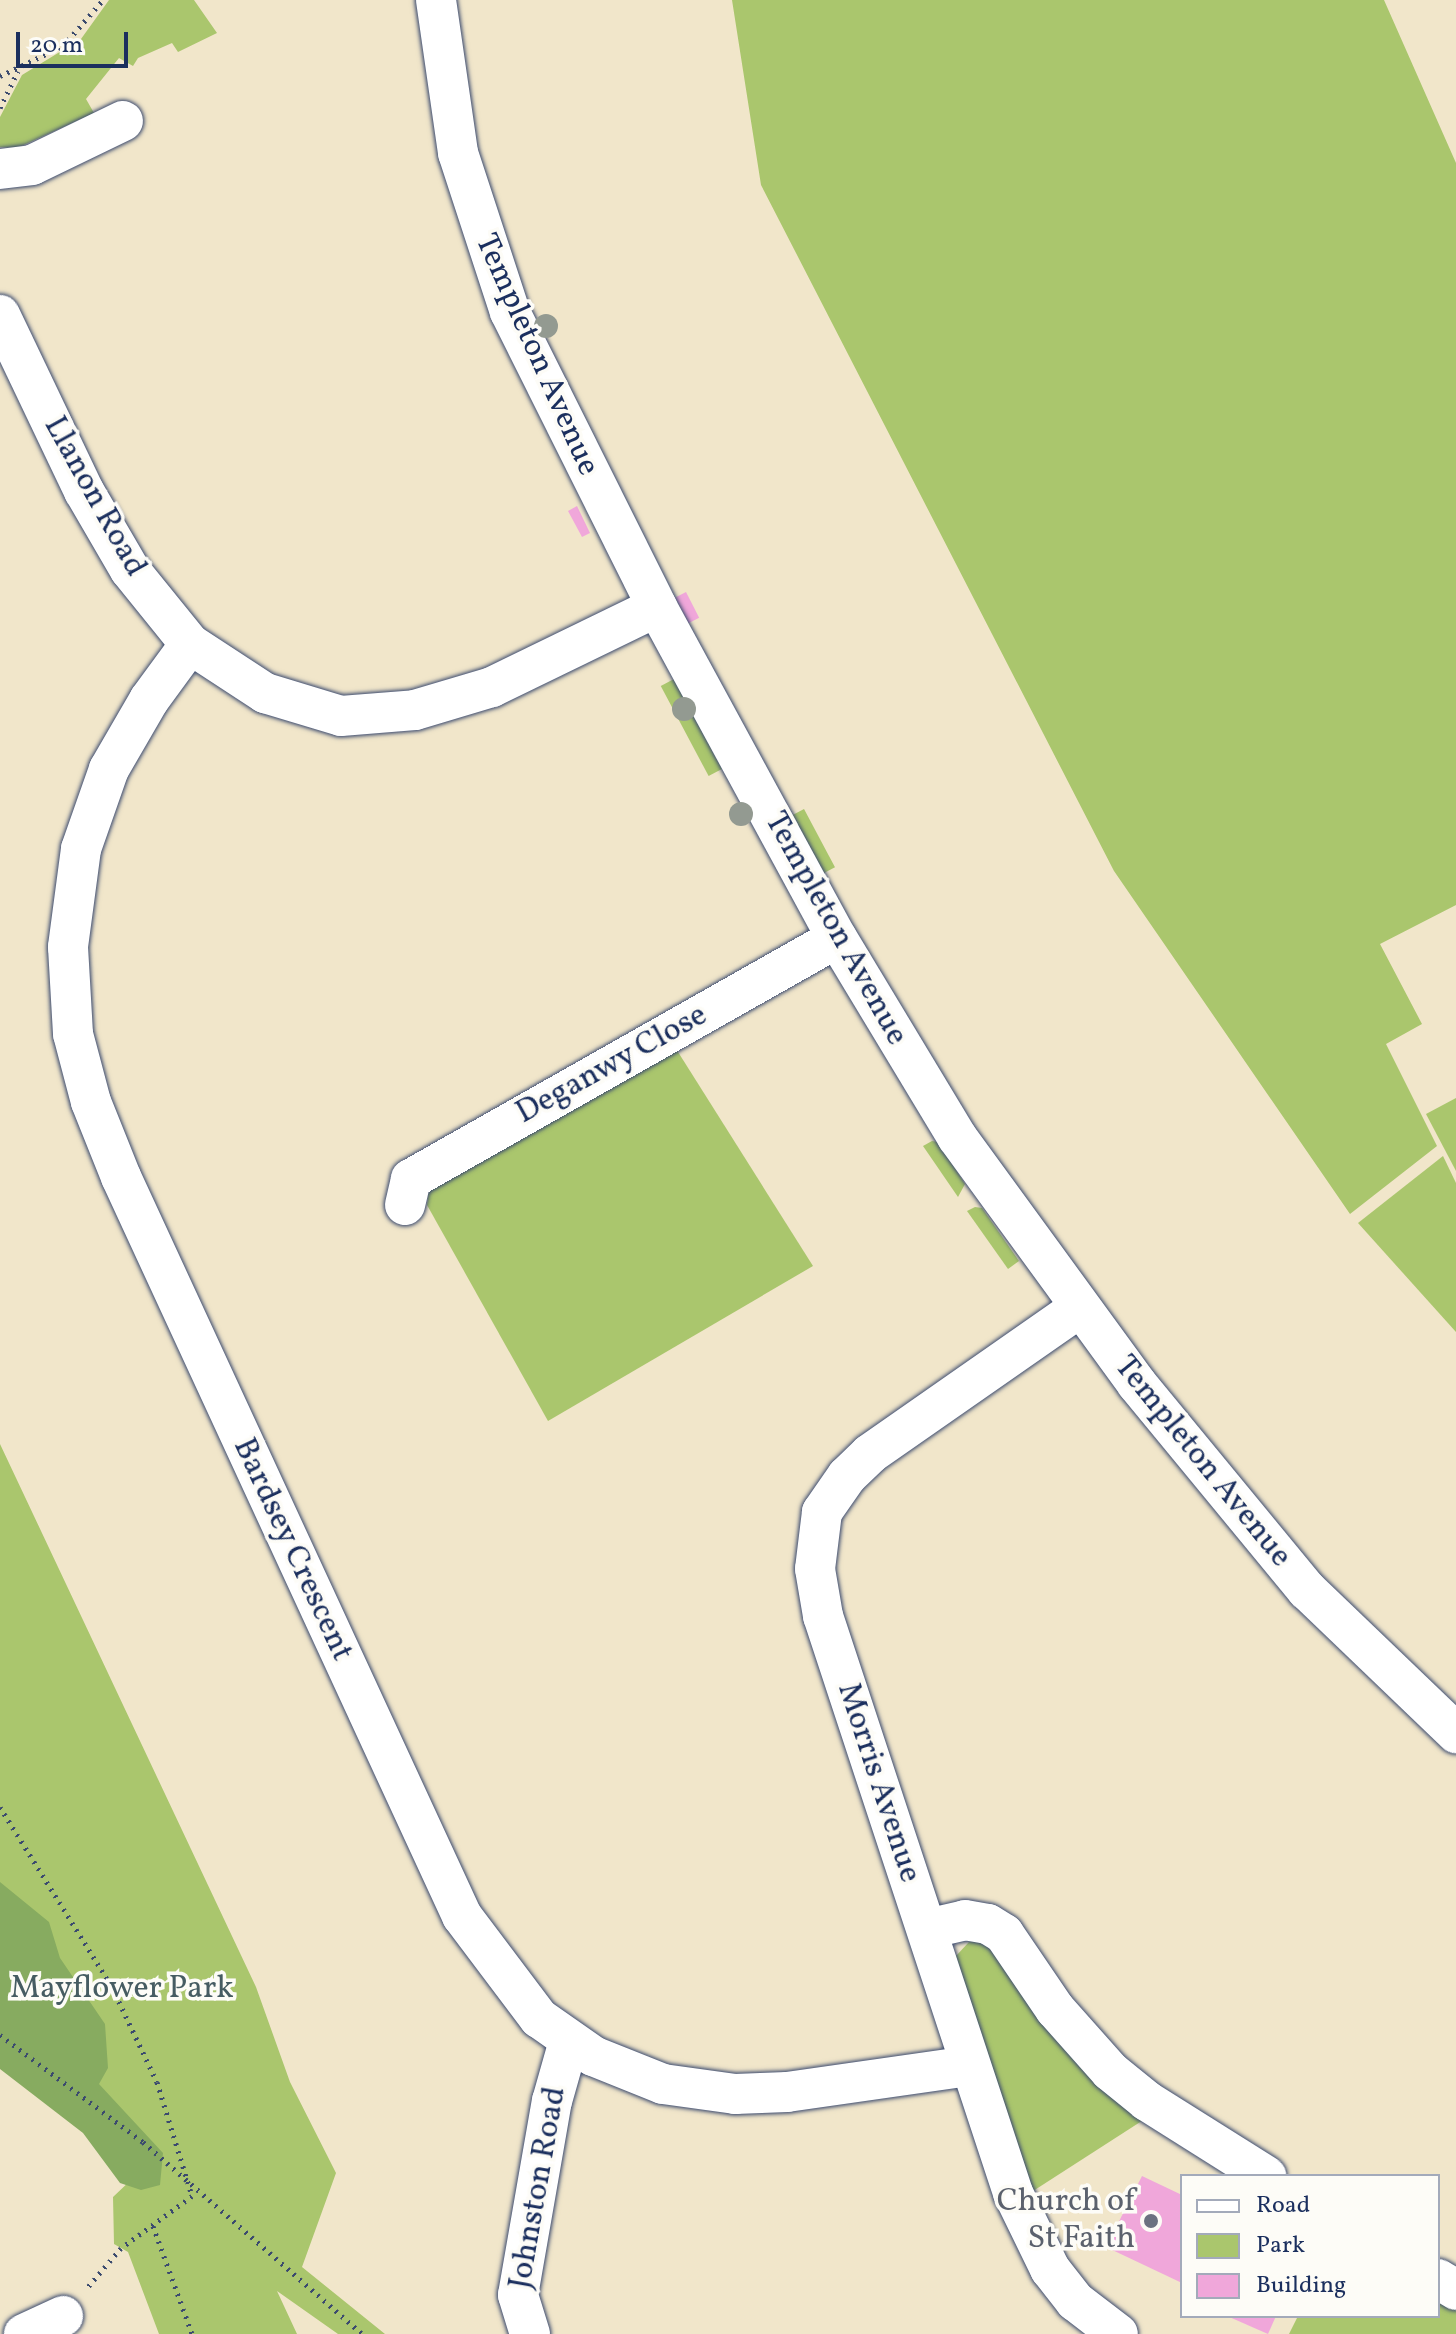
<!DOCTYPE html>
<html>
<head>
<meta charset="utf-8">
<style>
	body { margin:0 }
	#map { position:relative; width:1456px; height:2334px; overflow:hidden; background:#f1e6ca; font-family:Vollkorn,serif }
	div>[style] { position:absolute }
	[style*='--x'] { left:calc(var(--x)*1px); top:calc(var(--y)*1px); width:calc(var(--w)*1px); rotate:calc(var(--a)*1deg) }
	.green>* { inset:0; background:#aac66d; transform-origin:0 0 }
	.forest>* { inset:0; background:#87ab60 }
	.building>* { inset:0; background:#f0a7da; transform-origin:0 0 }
	.path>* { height:5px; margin-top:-2.5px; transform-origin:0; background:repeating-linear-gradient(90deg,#3b4a6e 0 2px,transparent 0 8px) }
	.roads { filter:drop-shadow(0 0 2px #3b4a6e) drop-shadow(0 0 2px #3b4a6e) }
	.minor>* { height:40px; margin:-20px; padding:0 20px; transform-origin:20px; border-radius:20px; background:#fff }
	.trees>* { width:24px; height:24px; margin:-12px; border-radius:50%; background:#939a91 }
	.dots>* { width:22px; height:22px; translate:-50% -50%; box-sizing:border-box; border:4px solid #fdfcf7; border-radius:50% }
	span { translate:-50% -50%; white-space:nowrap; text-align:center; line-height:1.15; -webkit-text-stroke:7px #fdfcf7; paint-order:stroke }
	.street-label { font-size:32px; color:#1b2f5e }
	.park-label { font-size:32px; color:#465c62 }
	.worship-label { font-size:32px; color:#5b616d }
	.right { translate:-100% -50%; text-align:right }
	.legend { position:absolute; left:1180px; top:2174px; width:260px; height:144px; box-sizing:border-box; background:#fdfcf7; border:2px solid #a3aaba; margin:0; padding:10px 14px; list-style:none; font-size:24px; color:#1b2f5e }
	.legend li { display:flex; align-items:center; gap:16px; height:40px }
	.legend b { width:40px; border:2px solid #a3aaba }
	.scale { position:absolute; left:16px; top:32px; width:112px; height:36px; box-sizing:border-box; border:4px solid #1b2f5e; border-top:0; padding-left:10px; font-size:24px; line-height:28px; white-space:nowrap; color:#1b2f5e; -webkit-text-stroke:6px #fdfcf7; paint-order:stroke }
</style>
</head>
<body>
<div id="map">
	<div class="green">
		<i style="clip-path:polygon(109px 0,194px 0,217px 33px,178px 52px,172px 43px,138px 58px,133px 66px,119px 58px,86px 99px,94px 113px,17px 148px,0 147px,0 117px,22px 75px,81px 39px)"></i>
		<i style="clip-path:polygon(732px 0,1384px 0,1456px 163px,1456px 905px,1380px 944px,1422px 1024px,1386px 1044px,1437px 1146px,1350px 1214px,1114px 871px,761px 185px)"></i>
		<i style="left:674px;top:679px;width:102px;height:15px;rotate:62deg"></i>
		<i style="left:804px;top:809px;width:66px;height:14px;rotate:62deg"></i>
		<i style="clip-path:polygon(673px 1044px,813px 1266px,548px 1421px,427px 1205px,429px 1188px)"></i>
		<i style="clip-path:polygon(1456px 1098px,1456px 1171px,1426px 1114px)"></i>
		<i style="clip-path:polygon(932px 1141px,938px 1142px,965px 1184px,958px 1197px,923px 1146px)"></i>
		<i style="clip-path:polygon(1443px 1156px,1456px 1183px,1456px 1332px,1358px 1223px)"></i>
		<i style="clip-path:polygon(975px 1207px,982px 1208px,1019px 1261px,1008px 1269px,967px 1211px)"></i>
		<i style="clip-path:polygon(0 1444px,256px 1987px,290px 2082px,336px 2173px,302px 2267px,385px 2334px,338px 2334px,277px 2291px,297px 2334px,159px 2334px,128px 2252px,114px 2244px,113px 2197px,132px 2179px,0 2052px)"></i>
		<i style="clip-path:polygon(981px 1938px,1148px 2117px,1030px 2193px,955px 1957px,969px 1942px)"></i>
		<i style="clip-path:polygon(1438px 2292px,1456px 2302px,1456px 2334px,1289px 2334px,1298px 2316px,1438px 2316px)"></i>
	</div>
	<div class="forest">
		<i style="clip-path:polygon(0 1882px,49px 1922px,60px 1958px,105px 2024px,108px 2068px,99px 2084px,163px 2153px,160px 2185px,141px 2190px,120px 2183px,83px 2133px,0 2069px)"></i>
	</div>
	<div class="building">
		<i style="clip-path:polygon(577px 506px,590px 533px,582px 537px,568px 511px)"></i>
		<i style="left:686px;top:592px;width:29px;height:12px;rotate:63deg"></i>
		<i style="clip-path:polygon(1142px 2176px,1182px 2195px,1182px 2283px,1106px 2247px)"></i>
		<i style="clip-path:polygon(1227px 2316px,1276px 2316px,1268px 2334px)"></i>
	</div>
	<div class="path">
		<i style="--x:0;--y:76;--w:70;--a:-25.5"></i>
		<i style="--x:63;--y:46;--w:61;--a:-49"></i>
		<i style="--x:0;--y:108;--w:41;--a:-64.1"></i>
		<i style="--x:0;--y:1807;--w:212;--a:58.1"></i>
		<i style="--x:112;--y:1987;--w:105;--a:64.7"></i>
		<i style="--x:157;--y:2082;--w:119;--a:72.9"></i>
		<i style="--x:192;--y:2196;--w:88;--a:143.8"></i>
		<i style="--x:121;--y:2248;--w:52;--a:130.4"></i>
		<i style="--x:0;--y:2035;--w:179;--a:36.8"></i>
		<i style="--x:143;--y:2142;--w:291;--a:41.2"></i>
		<i style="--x:153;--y:2226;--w:115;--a:70.1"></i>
	</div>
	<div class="roads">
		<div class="minor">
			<i style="--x:436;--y:0;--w:155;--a:81.8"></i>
			<i style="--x:458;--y:153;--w:167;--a:71.9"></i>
			<i style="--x:510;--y:312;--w:330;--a:63.5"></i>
			<i style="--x:657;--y:607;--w:377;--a:61.5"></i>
			<i style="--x:837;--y:938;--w:232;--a:58.9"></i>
			<i style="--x:957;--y:1137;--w:306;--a:53.9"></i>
			<i style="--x:1137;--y:1384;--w:267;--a:50.5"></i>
			<i style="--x:1307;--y:1590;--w:207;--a:43.8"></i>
			<i style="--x:0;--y:169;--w:32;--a:-7"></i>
			<i style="--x:32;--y:165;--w:101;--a:-25.8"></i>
			<i style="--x:0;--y:315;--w:195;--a:64.5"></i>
			<i style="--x:84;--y:491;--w:91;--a:59.8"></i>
			<i style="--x:130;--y:570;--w:95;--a:51"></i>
			<i style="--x:190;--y:644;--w:90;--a:33.2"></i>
			<i style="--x:265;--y:693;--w:79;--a:16.8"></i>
			<i style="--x:341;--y:716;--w:74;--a:-4.6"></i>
			<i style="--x:415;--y:710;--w:80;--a:-16.6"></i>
			<i style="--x:492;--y:687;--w:183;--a:-25.9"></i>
			<i style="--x:190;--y:644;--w:69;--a:126.2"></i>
			<i style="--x:149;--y:700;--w:80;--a:120.1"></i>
			<i style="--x:109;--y:769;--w:85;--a:109.3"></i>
			<i style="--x:81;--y:849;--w:99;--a:97.6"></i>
			<i style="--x:68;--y:947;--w:87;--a:86.7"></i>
			<i style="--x:73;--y:1034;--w:70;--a:75.2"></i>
			<i style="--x:91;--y:1102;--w:81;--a:68.2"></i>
			<i style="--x:121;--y:1177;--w:814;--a:65.23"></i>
			<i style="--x:462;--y:1916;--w:128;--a:53"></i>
			<i style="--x:539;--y:2018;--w:66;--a:35.1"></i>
			<i style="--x:593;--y:2056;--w:75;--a:21.8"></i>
			<i style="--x:663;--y:2084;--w:73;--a:7.9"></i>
			<i style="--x:735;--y:2094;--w:52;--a:-2.2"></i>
			<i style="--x:787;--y:2092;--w:184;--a:-8.1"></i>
			<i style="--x:405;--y:1205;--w:27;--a:-77"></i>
			<i style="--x:411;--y:1179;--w:489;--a:-29.5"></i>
			<i style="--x:1079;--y:1308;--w:255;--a:145.1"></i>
			<i style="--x:870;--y:1454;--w:32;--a:136"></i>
			<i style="--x:847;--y:1476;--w:44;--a:124.8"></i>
			<i style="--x:822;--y:1512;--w:57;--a:97"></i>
			<i style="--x:815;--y:1569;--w:48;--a:80.3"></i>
			<i style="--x:823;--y:1616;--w:607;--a:71.77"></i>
			<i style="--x:1013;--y:2193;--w:85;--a:64"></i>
			<i style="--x:1050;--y:2269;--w:41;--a:52"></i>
			<i style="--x:1075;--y:2301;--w:54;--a:37.5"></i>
			<i style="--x:927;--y:1929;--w:39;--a:-13"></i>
			<i style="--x:965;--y:1920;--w:23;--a:10"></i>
			<i style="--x:988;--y:1924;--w:19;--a:32"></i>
			<i style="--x:1004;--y:1934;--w:91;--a:55.8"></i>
			<i style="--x:1055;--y:2009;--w:83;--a:48.4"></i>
			<i style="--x:1110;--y:2071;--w:48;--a:39"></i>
			<i style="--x:1147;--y:2101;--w:141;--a:32.2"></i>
			<i style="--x:1438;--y:2279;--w:21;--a:31"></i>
			<i style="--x:24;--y:2334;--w:43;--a:-24.8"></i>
			<i style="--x:530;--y:2334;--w:41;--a:-107.1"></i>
			<i style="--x:518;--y:2295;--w:197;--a:-80.1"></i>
			<i style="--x:552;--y:2101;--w:62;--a:-74.2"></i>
		</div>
	</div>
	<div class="trees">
		<i style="left:546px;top:326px"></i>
		<i style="left:684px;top:709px"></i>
		<i style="left:741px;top:814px"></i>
	</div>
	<div class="dots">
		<i style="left:1151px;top:2221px;background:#6b7280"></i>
	</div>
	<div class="street-label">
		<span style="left:536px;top:355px;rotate:66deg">Templeton Avenue</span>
		<span style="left:94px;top:497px;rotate:61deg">Llanon Road</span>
		<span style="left:835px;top:929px;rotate:61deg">Templeton Avenue</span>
		<span style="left:612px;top:1065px;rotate:-29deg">Deganwy Close</span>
		<span style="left:1202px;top:1462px;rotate:51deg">Templeton Avenue</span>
		<span style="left:292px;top:1550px;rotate:65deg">Bardsey Crescent</span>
		<span style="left:878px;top:1783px;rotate:72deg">Morris Avenue</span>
		<span style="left:539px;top:2188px;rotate:-80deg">Johnston Road</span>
	</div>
	<div class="park-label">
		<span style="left:122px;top:1989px">Mayflower Park</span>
	</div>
	<div class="worship-label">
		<span class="right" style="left:1135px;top:2221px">Church of<br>St Faith</span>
	</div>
	<ul class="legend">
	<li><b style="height:10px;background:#fff"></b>Road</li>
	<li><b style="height:22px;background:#aac66d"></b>Park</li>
	<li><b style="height:22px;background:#f0a7da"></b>Building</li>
	</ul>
	<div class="scale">20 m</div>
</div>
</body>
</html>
